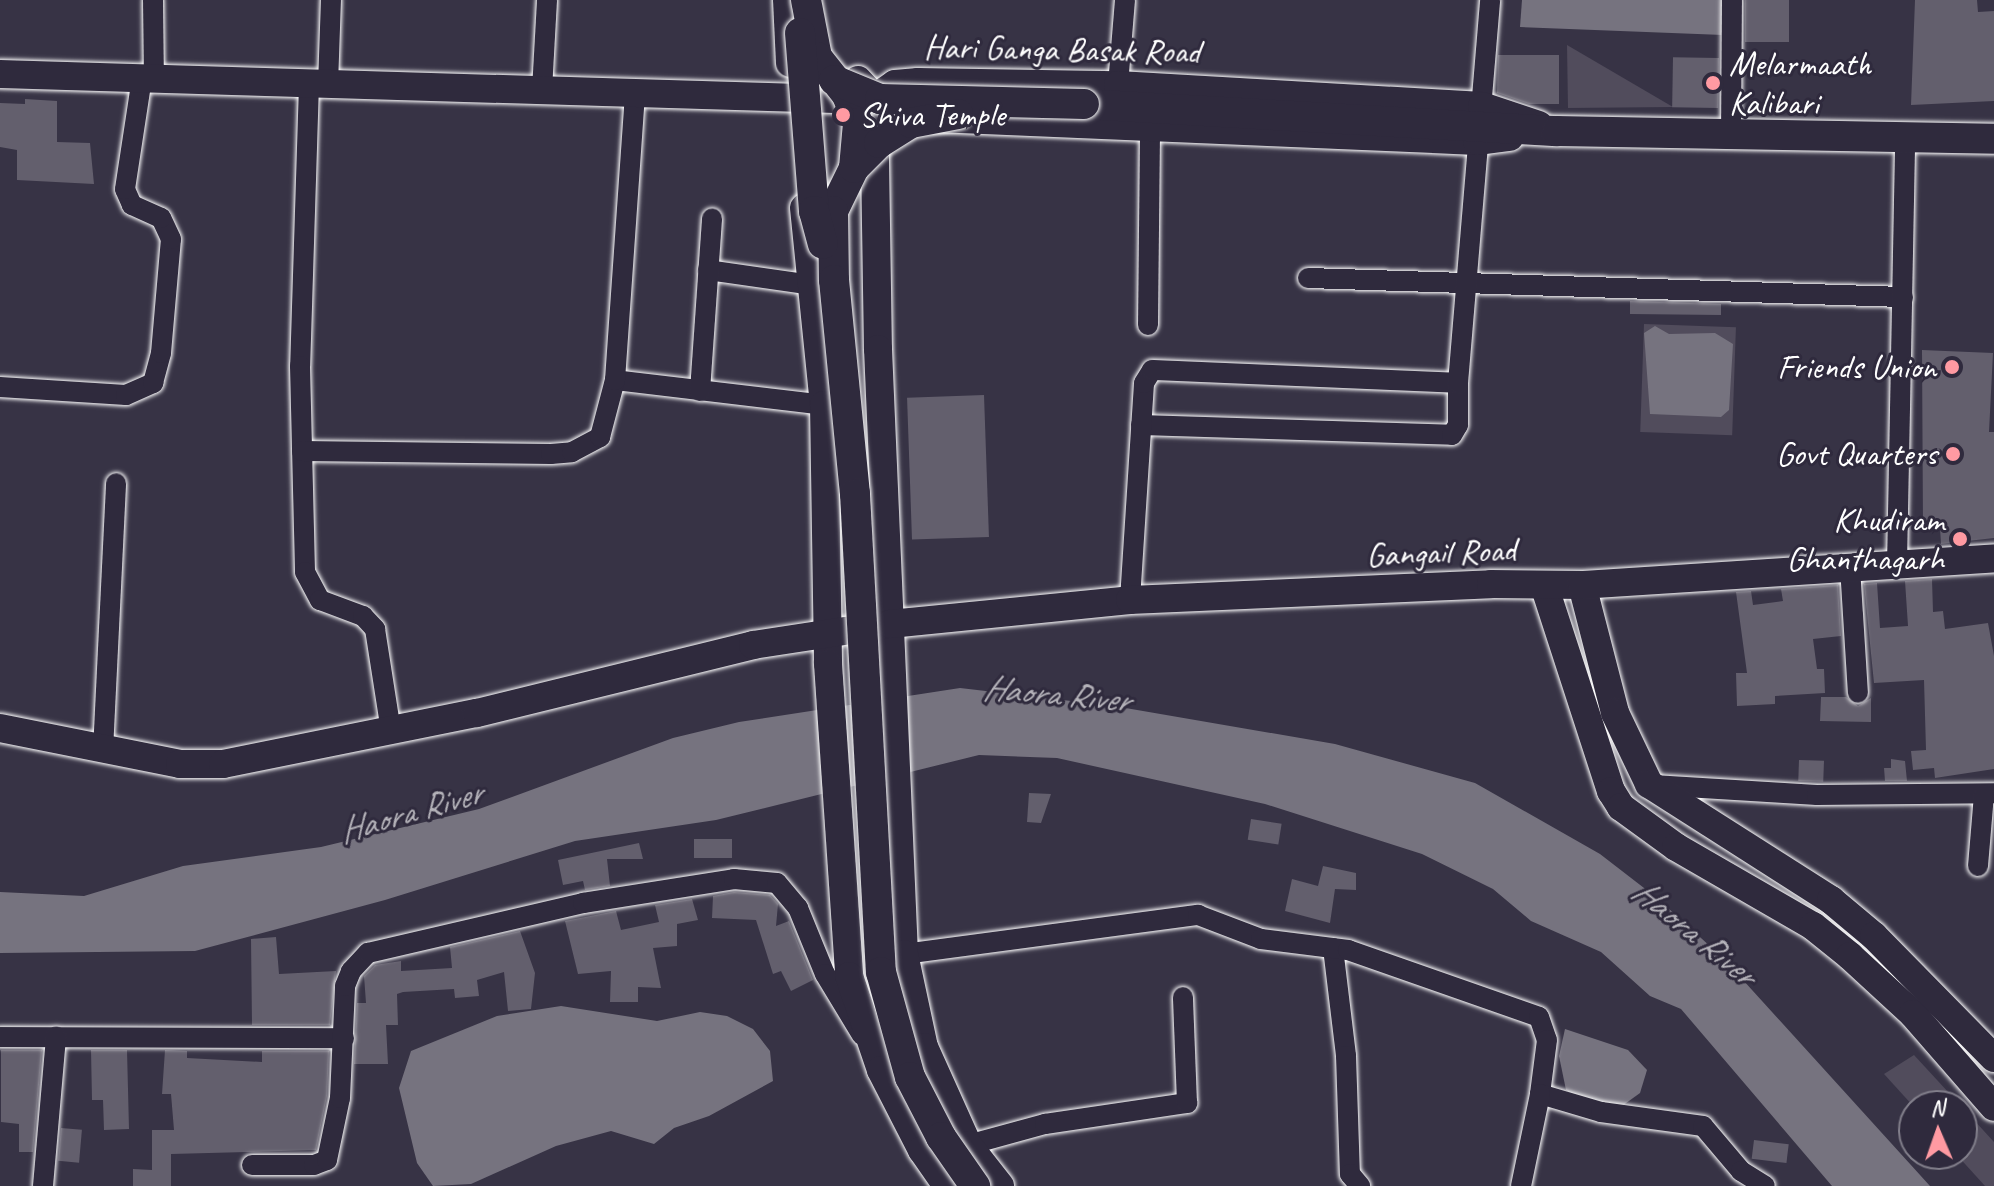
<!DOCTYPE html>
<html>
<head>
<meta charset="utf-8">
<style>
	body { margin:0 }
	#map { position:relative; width:1994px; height:1186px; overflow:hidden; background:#373345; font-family:Caveat,sans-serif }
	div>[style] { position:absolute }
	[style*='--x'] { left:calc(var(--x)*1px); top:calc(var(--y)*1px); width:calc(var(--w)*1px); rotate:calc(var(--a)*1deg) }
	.green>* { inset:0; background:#514c5c; transform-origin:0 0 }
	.water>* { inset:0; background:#76737f }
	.building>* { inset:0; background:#635f6d; transform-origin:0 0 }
	.roads { filter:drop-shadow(0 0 2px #fff) drop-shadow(0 0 2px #fff) }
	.street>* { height:20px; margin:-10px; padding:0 10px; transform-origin:10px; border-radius:10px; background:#2f2a3d }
	.secondary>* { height:28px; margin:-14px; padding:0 14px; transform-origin:14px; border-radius:14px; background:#2f2a3d }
	.primary>* { height:30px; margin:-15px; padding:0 15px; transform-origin:15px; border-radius:15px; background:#2f2a3d }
	.bridges { filter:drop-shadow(0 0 2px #fff) drop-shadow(0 0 2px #fff) }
	.primary-bridge>* { height:30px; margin:-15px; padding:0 15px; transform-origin:15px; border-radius:15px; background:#2f2a3d }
	.dots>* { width:22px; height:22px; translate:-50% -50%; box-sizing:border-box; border:4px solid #2f2a3d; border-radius:50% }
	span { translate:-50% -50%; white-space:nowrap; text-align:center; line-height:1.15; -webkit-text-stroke:6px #2f2a3d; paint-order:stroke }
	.street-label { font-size:34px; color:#fff }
	.poi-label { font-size:34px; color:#fff }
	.left { translate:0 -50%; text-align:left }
	.right { translate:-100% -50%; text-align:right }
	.water-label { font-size:36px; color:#b4b2b9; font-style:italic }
	.north { position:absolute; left:1898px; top:1090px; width:80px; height:80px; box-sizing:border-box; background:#2f2a3d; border:2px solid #827f8b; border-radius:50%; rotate:358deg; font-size:22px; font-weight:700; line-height:32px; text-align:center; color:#fff }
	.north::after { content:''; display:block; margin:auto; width:28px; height:36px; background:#ff9aa2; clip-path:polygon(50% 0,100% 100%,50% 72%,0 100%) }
</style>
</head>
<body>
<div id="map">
	<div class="green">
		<i style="clip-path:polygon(1567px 45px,1673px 107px,1568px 108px)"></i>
		<i style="left:1644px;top:324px;width:92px;height:108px;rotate:2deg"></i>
		<i style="clip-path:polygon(1914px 1055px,1961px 1106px,1914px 1107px,1884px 1074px)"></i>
		<i style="clip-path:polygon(1962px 1107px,1994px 1142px,1994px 1186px,1985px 1186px,1956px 1154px,1962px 1154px)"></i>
	</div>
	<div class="water">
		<i style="clip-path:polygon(1522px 0,1722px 0,1723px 35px,1520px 27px)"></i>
		<i style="clip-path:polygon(1655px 326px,1669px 334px,1715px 333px,1733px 344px,1729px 410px,1721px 417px,1650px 414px,1644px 333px)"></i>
		<i style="clip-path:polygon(960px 688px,1114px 706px,1335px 744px,1475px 783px,1600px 854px,1657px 898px,1723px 958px,1930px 1186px,1832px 1186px,1681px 1009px,1650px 996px,1601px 952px,1531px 921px,1493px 889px,1422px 854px,1265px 804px,1057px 758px,979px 755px,716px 820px,575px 841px,385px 900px,195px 951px,0 953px,0 892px,84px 896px,183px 866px,321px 847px,479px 809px,673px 738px,739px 722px)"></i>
		<i style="clip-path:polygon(561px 1006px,657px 1021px,700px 1012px,727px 1016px,753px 1029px,770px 1051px,773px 1081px,709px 1116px,674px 1128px,654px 1144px,611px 1131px,556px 1146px,471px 1184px,433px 1186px,417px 1163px,399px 1088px,411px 1051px,497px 1016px)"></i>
		<i style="clip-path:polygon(1565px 1029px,1628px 1050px,1647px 1070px,1640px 1093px,1622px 1106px,1592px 1105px,1566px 1090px,1559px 1056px)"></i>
	</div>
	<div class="building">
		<i style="left:1745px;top:0;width:44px;height:42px"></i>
		<i style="clip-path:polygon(1915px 0,1977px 0,1978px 12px,1994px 11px,1994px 101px,1911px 105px)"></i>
		<i style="clip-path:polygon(1498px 55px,1559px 55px,1559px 104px,1529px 104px,1497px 93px)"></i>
		<i style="left:1719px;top:58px;width:50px;height:46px;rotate:91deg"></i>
		<i style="clip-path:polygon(25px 99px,57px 101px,57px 142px,90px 143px,94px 184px,17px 180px,17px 150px,0 147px,0 103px,25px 104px)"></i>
		<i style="clip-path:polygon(1630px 301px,1721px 304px,1721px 315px,1630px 314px)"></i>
		<i style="clip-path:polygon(1922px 350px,1993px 353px,1989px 432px,1994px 432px,1994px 538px,1941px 544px,1940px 528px,1923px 529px)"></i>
		<i style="left:984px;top:395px;width:142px;height:77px;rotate:88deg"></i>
		<i style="clip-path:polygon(1932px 579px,1933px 612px,1943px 611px,1945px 629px,1988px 623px,1994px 656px,1994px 769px,1935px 778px,1934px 768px,1913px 770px,1911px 751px,1926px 750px,1924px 680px,1874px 683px,1864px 584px,1877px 583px,1880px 628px,1908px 626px,1905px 581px)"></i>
		<i style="clip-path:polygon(1838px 585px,1841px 636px,1813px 639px,1817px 669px,1824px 669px,1825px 693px,1775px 696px,1775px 704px,1737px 706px,1736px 673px,1747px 673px,1736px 592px,1751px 591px,1753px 605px,1783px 601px,1781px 589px)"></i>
		<i style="clip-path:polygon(1821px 697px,1846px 697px,1858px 706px,1871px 698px,1871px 722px,1820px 721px)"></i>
		<i style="clip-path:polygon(1891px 759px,1905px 761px,1907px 781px,1885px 781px,1884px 768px,1891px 768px)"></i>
		<i style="left:1799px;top:760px;width:25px;height:21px;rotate:2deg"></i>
		<i style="clip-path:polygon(1029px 793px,1051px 794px,1041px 823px,1027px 822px)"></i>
		<i style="left:1251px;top:819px;width:31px;height:21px;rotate:9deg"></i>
		<i style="left:732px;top:839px;width:19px;height:38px;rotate:90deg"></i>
		<i style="clip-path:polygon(639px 843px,643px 859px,607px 859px,610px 886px,585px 890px,583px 881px,563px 885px,558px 860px)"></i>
		<i style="clip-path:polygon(1323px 866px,1356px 873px,1356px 890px,1335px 889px,1330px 923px,1285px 911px,1292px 879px,1318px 886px)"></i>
		<i style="clip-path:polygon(734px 892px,770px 895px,778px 904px,776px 926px,789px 921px,813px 980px,791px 991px,781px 971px,773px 974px,756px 920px,712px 918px,713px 896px)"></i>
		<i style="clip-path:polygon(692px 899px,698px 920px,677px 924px,677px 946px,653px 948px,661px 988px,638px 987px,638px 1002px,610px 1002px,611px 971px,578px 974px,565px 921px,616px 911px,621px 930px,659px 922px,655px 905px)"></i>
		<i style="clip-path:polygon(520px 931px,535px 973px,531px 1009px,508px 1011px,504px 972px,477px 980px,479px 996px,455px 998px,454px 989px,403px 992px,397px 994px,398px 1025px,386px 1025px,388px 1064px,354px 1064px,357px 1003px,366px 1003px,364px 976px,375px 965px,401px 961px,401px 971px,452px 968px,450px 947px)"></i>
		<i style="clip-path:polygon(276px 937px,279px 974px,336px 971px,330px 1025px,252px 1025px,251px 939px)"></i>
		<i style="clip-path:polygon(1px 1050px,42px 1050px,33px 1152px,19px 1152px,19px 1124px,1px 1122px)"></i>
		<i style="clip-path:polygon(91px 1050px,127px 1050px,129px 1129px,104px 1130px,103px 1100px,92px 1100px)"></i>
		<i style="clip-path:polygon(165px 1050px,187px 1051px,187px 1058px,262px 1062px,262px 1051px,329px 1051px,327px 1096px,316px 1150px,171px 1154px,171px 1186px,133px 1186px,133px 1169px,152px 1170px,152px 1130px,174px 1130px,171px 1094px,162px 1094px)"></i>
		<i style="left:61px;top:1128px;width:21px;height:33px;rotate:5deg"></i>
		<i style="left:1754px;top:1140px;width:35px;height:19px;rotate:7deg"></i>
	</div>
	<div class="roads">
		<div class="street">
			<i style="--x:153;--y:0;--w:79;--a:89.3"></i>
			<i style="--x:309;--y:84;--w:282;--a:91.8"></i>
			<i style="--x:300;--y:366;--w:206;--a:88.6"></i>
			<i style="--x:305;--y:572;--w:32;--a:62"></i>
			<i style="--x:320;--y:600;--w:46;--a:20.4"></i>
			<i style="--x:363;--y:616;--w:18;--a:47"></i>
			<i style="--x:375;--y:629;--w:103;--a:81.1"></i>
			<i style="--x:328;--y:85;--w:85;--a:-88"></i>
			<i style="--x:1118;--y:85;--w:85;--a:-85.3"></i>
			<i style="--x:542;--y:90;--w:90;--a:-86.8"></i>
			<i style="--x:1731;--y:136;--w:136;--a:-89.6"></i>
			<i style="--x:708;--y:270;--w:105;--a:8.2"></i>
			<i style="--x:1308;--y:278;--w:595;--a:1.83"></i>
			<i style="--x:1148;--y:325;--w:200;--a:-89.4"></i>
			<i style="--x:615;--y:380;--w:210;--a:6.8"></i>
			<i style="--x:0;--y:387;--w:126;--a:3.6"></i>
			<i style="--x:126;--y:395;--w:30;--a:-24"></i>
			<i style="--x:153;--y:383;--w:31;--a:-75"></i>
			<i style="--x:161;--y:353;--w:114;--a:-85"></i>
			<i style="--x:171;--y:239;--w:23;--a:-115"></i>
			<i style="--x:161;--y:218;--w:32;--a:-156"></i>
			<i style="--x:132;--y:205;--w:17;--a:-114"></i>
			<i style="--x:125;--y:189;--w:112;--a:-81.3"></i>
			<i style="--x:700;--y:391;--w:173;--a:-86"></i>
			<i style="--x:1141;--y:425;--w:311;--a:1.8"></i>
			<i style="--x:1452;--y:435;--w:12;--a:-59"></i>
			<i style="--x:1458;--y:425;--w:42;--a:-90"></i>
			<i style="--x:302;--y:451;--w:249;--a:0.7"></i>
			<i style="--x:551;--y:454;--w:21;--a:-5"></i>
			<i style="--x:572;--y:452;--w:32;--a:-28"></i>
			<i style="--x:600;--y:437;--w:59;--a:-75.3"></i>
			<i style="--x:615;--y:380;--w:290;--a:-86"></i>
			<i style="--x:1897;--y:565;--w:427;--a:-88.9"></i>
			<i style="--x:1850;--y:567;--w:126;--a:86.4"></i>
			<i style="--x:1130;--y:600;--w:217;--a:-86.3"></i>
			<i style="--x:1144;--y:383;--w:15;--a:-58"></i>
			<i style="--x:1152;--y:370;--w:306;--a:2.4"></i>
			<i style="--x:1458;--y:383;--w:384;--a:-85.2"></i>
			<i style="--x:103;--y:751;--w:268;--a:-87.2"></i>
			<i style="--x:1653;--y:785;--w:164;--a:3.5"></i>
			<i style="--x:1817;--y:795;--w:177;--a:-0.6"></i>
			<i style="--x:1978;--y:866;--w:71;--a:-85.2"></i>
			<i style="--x:1333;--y:948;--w:109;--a:83.1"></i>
			<i style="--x:1346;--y:1056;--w:118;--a:88.1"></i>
			<i style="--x:1350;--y:1174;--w:16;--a:50"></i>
			<i style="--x:904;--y:954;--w:297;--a:-7.6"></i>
			<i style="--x:1198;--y:915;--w:67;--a:20.9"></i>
			<i style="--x:1261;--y:939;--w:88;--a:7.2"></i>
			<i style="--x:1348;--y:950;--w:202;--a:19.3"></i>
			<i style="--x:1539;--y:1017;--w:24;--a:71"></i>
			<i style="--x:1547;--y:1040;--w:54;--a:97.4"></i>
			<i style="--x:1540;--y:1094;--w:64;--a:16.4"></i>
			<i style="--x:1601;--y:1112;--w:103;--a:7.8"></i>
			<i style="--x:1703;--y:1126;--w:59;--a:49.8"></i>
			<i style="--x:1741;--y:1171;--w:28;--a:32"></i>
			<i style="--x:0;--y:1037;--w:344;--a:0.2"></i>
			<i style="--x:968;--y:1145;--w:80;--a:-15.3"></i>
			<i style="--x:1045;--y:1124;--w:144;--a:-8.4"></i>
			<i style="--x:1187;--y:1103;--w:106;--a:-92.2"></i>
			<i style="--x:252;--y:1165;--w:62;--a:0"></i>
			<i style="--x:314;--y:1165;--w:14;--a:-21"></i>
			<i style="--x:327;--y:1160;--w:63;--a:-78.2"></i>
			<i style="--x:340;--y:1098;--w:112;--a:-87.4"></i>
			<i style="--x:345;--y:986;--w:16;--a:-68"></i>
			<i style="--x:351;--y:971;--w:25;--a:-47"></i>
			<i style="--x:368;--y:953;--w:221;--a:-13.1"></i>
			<i style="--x:583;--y:903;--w:153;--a:-9"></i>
			<i style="--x:734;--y:879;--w:43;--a:5.3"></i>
			<i style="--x:777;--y:883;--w:33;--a:50"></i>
			<i style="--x:798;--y:908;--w:71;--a:67.8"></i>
			<i style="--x:825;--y:974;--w:71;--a:58.8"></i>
			<i style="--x:43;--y:1186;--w:150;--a:-85"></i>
			<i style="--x:1521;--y:1186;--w:94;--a:-78.3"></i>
		</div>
		<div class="secondary">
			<i style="--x:787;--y:0;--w:63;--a:87.3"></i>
			<i style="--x:0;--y:74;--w:868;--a:1.72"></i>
			<i style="--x:858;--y:80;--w:23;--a:47"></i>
			<i style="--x:874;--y:97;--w:252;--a:89.1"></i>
			<i style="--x:878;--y:349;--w:606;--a:87.54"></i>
			<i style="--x:904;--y:954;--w:95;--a:77.9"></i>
			<i style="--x:924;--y:1047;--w:107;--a:65.8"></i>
			<i style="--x:968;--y:1145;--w:52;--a:52"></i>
			<i style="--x:872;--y:100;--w:28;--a:-35"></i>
			<i style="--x:895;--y:84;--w:23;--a:-5"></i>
			<i style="--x:918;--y:82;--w:200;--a:0.9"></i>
			<i style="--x:1118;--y:85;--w:365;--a:3.3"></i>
			<i style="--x:1482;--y:106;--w:60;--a:18.4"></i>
			<i style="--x:936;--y:118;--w:541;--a:2.43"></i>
			<i style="--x:1477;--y:141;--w:33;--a:-7"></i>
			<i style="--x:804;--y:208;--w:198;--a:84.2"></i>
			<i style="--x:824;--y:405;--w:259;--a:89.1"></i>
			<i style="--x:828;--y:664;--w:313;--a:86.1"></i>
			<i style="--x:849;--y:976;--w:99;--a:71.2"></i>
			<i style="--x:881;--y:1070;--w:90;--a:62.9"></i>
			<i style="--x:922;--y:1150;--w:44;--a:55.2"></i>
			<i style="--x:1544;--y:585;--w:217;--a:72"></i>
			<i style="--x:1611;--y:791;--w:19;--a:58"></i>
			<i style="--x:1621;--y:807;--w:68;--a:36"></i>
			<i style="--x:1676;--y:847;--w:158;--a:30"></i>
			<i style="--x:1813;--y:926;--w:48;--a:39"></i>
			<i style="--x:1850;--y:956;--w:86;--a:42.6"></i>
			<i style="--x:1913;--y:1014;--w:123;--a:48.9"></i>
			<i style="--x:1582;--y:585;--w:132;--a:75.5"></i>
			<i style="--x:1615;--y:713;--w:79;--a:64.4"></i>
			<i style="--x:1649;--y:784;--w:216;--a:32.5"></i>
			<i style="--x:1831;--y:900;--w:56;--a:39.9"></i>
			<i style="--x:1874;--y:936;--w:171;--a:45.5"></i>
			<i style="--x:0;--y:728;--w:184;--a:11.3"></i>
			<i style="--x:180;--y:764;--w:43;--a:0"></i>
			<i style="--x:223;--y:764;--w:259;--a:-11.4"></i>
			<i style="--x:477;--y:713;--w:284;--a:-13.8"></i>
			<i style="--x:753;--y:645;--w:139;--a:-8.7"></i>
			<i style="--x:890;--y:624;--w:241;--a:-5.7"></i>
			<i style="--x:1130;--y:600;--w:361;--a:-2.5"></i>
			<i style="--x:1491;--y:584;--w:91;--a:0.6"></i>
			<i style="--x:1582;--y:585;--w:413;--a:-3.7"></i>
		</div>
		<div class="primary">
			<i style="--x:1084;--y:104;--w:474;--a:3.3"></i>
			<i style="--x:1557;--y:131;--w:437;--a:1"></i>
		</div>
	</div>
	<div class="bridges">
		<div class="primary-bridge">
			<i style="--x:806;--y:0;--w:58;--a:79.1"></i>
			<i style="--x:817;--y:57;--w:48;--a:51.7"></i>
			<i style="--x:847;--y:95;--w:30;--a:69"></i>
			<i style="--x:858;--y:123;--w:45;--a:95.1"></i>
			<i style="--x:854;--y:168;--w:48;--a:116"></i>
			<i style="--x:833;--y:211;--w:69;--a:89.2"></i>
			<i style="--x:834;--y:280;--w:215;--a:84.4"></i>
			<i style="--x:855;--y:494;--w:479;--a:86.9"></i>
			<i style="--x:881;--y:972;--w:109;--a:74.6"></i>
			<i style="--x:910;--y:1077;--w:68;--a:62.7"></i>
			<i style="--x:941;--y:1137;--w:60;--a:55.2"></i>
			<i style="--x:800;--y:33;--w:179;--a:85.5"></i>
			<i style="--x:814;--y:211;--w:34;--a:75"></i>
			<i style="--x:834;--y:80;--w:50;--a:22.4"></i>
			<i style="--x:880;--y:99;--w:204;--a:1.4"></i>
			<i style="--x:854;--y:168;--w:35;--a:-45"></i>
			<i style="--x:879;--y:143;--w:38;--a:-32"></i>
			<i style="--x:911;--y:123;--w:48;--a:-10.8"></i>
		</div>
	</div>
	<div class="dots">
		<i style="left:1713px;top:83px;background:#ff9aa2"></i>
		<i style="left:843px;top:115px;background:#ff9aa2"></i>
		<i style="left:1952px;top:367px;background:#ff9aa2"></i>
		<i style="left:1953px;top:454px;background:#ff9aa2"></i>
		<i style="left:1960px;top:539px;background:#ff9aa2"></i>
	</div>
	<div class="street-label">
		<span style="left:1062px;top:49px;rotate:1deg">Hari Ganga Basak Road</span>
		<span style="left:1441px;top:552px;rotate:-2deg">Gangail Road</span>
	</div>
	<div class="poi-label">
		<span class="left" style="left:1729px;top:83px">Melarmaath<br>Kalibari</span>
		<span class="left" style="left:859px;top:115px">Shiva Temple</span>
		<span class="right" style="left:1936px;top:367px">Friends Union</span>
		<span class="right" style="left:1937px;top:454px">Govt Quarters</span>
		<span class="right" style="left:1944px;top:539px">Khudiram<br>Ghanthagarh</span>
	</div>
	<div class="water-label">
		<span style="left:1056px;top:694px;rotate:5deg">Haora River</span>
		<span style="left:410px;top:812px;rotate:-16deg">Haora River</span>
		<span style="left:1694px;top:932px;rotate:39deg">Haora River</span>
	</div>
	<div class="north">N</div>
</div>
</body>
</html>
